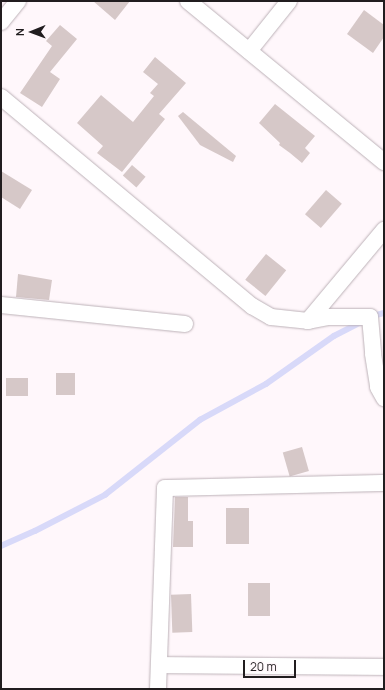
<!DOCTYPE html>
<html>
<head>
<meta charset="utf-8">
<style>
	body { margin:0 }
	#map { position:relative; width:385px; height:690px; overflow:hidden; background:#fff7fb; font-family:Manrope,sans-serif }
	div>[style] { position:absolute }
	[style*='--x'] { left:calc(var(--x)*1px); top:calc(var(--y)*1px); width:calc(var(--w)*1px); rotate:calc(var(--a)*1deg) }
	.stream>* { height:5.5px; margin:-2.75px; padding:0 2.75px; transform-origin:2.75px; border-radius:2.75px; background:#d8d9f9 }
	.building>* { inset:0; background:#d6c8c8; transform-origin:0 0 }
	.roads { filter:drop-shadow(0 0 1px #bdb2b8) drop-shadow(0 0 1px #bdb2b8) }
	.minor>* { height:16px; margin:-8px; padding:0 8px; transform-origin:8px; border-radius:8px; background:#fff }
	span { translate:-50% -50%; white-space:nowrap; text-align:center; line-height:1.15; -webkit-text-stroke:3.5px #fff7fb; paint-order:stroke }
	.frame { position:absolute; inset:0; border:2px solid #211d1f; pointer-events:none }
	.north { position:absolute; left:12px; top:12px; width:40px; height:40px; -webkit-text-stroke:3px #fff7fb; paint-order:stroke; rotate:269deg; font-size:11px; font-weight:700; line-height:16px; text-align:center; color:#211d1f }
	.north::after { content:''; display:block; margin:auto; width:14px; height:18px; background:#211d1f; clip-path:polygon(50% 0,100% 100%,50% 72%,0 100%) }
	.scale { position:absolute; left:243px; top:660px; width:53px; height:18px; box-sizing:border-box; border:2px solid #211d1f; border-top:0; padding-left:5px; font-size:12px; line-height:14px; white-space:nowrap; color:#211d1f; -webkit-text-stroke:3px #fff7fb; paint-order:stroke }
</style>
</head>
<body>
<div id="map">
	<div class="stream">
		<i style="--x:370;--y:317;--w:15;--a:-16"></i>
		<i style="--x:1;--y:546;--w:37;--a:-24"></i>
		<i style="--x:35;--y:531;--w:79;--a:-27.2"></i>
		<i style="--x:105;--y:495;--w:121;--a:-38.3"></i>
		<i style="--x:200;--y:420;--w:75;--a:-28.6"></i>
		<i style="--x:266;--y:384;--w:83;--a:-35.2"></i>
		<i style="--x:334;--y:336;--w:30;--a:-27"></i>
	</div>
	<div class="building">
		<i style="clip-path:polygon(93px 1px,130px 1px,115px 20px)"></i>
		<i style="clip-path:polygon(364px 10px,384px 25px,384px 37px,373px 53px,347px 34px)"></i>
		<i style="clip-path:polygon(60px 25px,77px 39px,50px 72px,60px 79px,42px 107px,20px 93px,52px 46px,46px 41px)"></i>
		<i style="clip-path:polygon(155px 57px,186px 83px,159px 114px,165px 119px,122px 172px,97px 153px,103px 146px,77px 123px,101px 95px,133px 122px,154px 96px,150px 93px,158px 84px,143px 72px)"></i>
		<i style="clip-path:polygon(275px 104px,315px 136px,305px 148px,310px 153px,302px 163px,290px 153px,279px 145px,280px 143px,259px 123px)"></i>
		<i style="clip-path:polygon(183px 112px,236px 156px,233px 162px,200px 145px,178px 116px)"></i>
		<i style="left:132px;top:165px;width:18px;height:14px;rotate:41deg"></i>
		<i style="clip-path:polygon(1px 171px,32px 190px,20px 209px,1px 197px)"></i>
		<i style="left:326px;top:190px;width:21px;height:32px;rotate:41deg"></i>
		<i style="left:266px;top:254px;width:26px;height:33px;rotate:39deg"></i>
		<i style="clip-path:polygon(18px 274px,52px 280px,49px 300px,16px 297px)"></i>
		<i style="left:56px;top:373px;width:19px;height:22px"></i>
		<i style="left:6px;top:378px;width:22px;height:18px"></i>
		<i style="left:302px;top:447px;width:25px;height:20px;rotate:74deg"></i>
		<i style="clip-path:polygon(175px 497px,188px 497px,188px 521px,193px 521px,193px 547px,173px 547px)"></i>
		<i style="left:226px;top:508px;width:23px;height:36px"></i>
		<i style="left:248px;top:583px;width:22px;height:33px"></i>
		<i style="left:191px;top:594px;width:38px;height:20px;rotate:88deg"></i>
	</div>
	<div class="roads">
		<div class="minor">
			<i style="--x:188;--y:1;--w:254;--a:39.4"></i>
			<i style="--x:1;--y:22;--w:27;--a:-51"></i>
			<i style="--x:249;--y:51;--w:64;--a:-51.3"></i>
			<i style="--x:1;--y:97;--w:327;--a:39.8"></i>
			<i style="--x:252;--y:306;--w:22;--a:30"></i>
			<i style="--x:271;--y:317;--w:37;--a:6"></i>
			<i style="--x:308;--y:321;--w:21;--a:-11"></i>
			<i style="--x:329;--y:317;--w:41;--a:0"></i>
			<i style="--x:370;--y:317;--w:37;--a:85"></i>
			<i style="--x:373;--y:354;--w:33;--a:81"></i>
			<i style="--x:378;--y:387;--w:13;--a:61"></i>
			<i style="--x:1;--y:305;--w:185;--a:5.9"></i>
			<i style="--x:308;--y:321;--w:119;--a:-50.1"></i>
			<i style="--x:159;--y:665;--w:225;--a:0.5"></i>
			<i style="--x:158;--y:689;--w:201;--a:-88"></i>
			<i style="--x:165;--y:488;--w:219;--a:-1.3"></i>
		</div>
	</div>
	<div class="frame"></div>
	<div class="north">N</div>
	<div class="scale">20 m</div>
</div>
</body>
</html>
